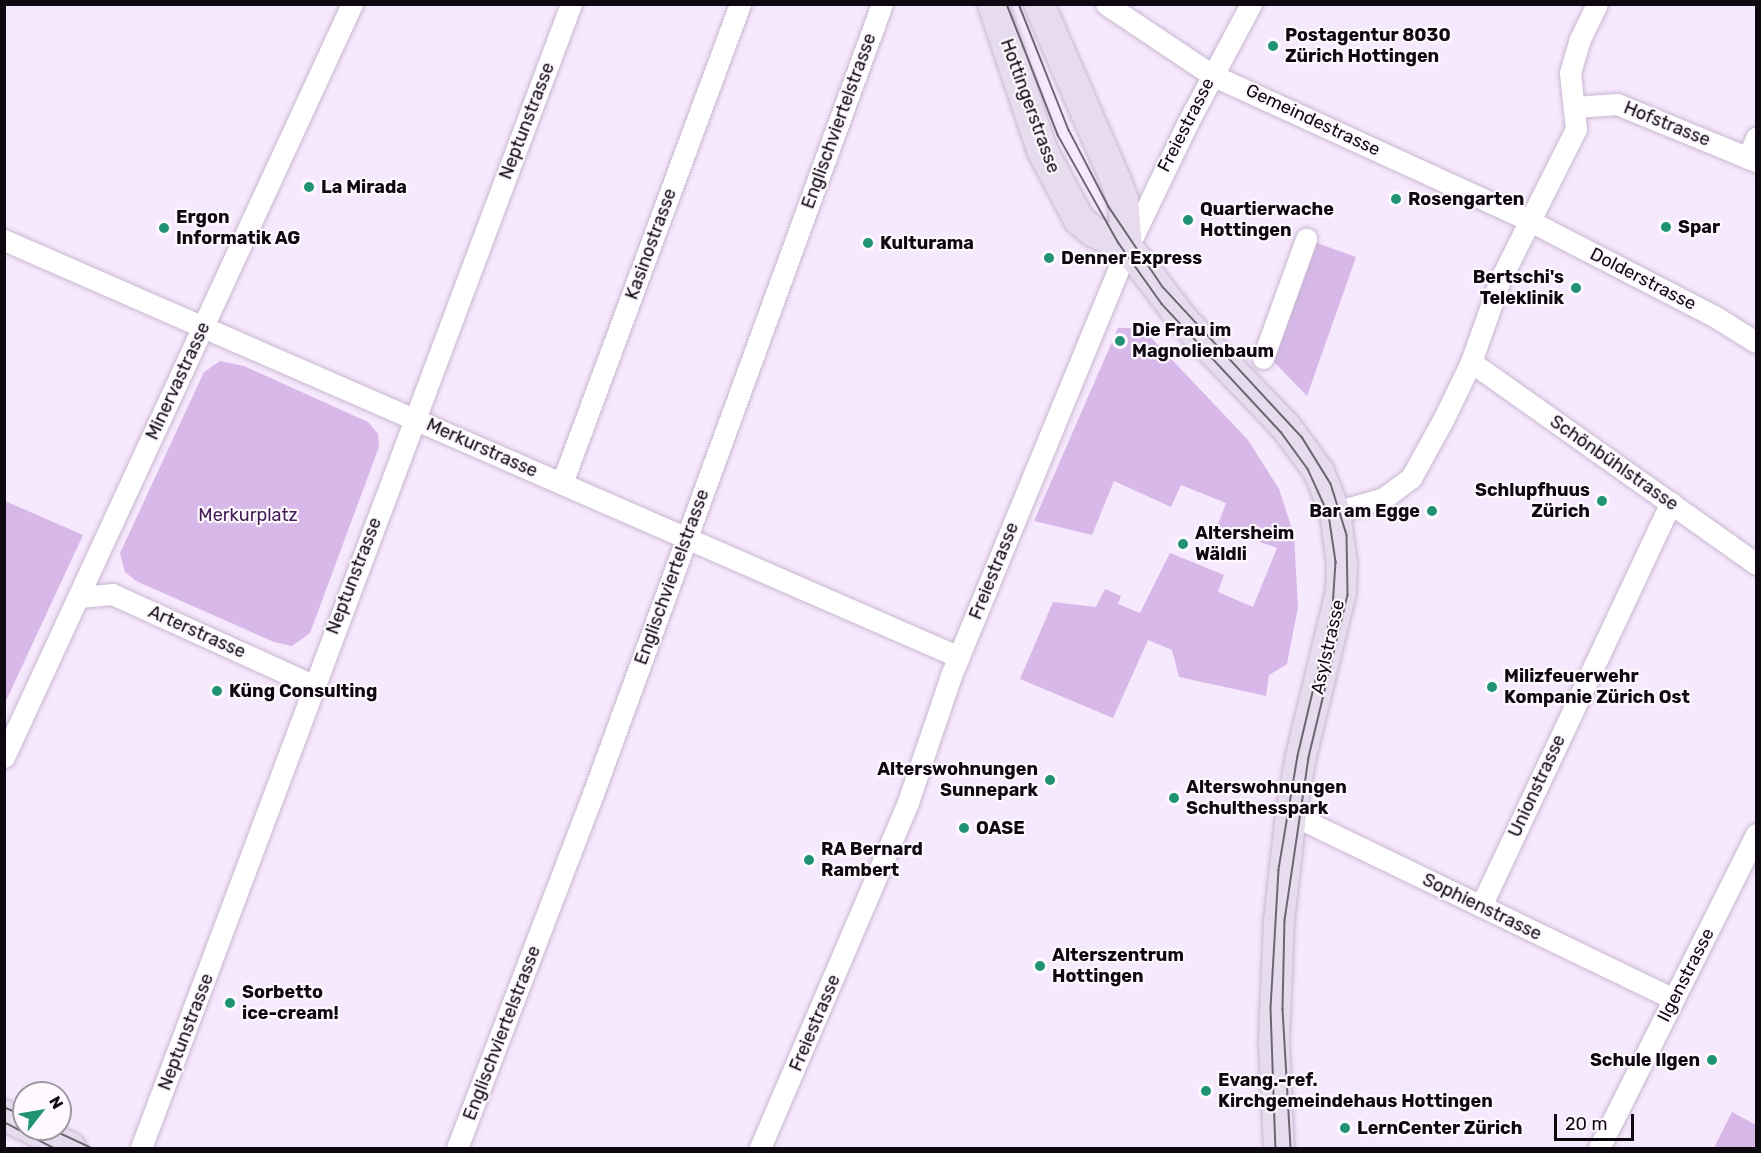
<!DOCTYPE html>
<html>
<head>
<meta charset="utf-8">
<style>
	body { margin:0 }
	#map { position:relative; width:1761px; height:1153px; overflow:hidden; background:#f6e8fd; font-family:Rubik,sans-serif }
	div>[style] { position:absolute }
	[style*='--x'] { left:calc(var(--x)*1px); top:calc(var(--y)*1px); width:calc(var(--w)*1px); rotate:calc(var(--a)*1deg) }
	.green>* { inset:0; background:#d7b8e8 }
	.roads { filter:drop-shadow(0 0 2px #c8b7d1) drop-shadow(0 0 2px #c8b7d1) }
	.street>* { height:21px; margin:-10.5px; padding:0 10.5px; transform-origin:10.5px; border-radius:10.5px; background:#fff }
	.secondary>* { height:30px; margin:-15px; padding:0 15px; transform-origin:15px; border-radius:15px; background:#e7dced }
	.tram>* { height:1.5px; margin:-0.75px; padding:0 0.75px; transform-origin:0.75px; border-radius:0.75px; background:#6e6573 }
	.dots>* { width:16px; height:16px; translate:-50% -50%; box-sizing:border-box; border:3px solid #fdf9ff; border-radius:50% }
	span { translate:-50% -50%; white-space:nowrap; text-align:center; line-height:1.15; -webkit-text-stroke:4.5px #fdf9ff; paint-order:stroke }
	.poi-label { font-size:18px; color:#0e0911; font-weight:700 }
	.left { translate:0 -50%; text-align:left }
	.right { translate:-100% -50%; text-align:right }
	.street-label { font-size:18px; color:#0e0911 }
	.park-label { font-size:18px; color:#431c55 }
	.frame { position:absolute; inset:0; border:6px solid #0e0911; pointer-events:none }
	.north { position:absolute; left:12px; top:1081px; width:60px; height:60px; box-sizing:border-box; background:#fdf9ff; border:2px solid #9d99a0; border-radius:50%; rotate:59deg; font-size:16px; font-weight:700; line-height:24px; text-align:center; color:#0e0911 }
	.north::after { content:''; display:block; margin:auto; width:21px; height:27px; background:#209375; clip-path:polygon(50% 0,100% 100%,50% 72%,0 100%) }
	.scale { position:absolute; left:1554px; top:1114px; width:80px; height:27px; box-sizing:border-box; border:3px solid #0e0911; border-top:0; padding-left:8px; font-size:18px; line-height:21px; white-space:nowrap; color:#0e0911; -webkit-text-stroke:4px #fdf9ff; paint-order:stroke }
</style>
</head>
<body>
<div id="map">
	<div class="green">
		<i style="clip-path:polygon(1314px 242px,1356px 257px,1307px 396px,1270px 358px)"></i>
		<i style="clip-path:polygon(1118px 328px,1142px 328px,1248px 440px,1279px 489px,1294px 535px,1298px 607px,1287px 664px,1269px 675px,1266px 696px,1179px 677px,1172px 650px,1148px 640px,1113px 718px,1020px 679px,1053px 602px,1096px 607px,1105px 589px,1121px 596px,1118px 604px,1140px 613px,1170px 553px,1224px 575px,1218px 592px,1253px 607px,1277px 548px,1217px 527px,1226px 503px,1181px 485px,1171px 507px,1114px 481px,1092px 535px,1034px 521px)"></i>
		<i style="clip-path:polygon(220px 361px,244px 366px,368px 422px,378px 434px,379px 447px,310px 633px,292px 646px,274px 642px,136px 581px,125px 572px,120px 553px,204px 372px)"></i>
		<i style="clip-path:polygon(5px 501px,83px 535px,5px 703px)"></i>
		<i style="clip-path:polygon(1732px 1112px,1756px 1125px,1756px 1148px,1714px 1148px)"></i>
	</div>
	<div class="roads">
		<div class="street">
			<i style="--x:1106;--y:4;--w:128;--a:33.8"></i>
			<i style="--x:1212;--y:75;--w:348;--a:24.6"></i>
			<i style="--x:1528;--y:220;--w:209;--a:27.3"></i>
			<i style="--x:1714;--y:316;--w:49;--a:31.8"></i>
			<i style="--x:1575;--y:107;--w:42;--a:-4.1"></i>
			<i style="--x:1617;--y:104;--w:150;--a:22.3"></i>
			<i style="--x:1748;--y:158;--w:22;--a:-68"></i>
			<i style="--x:4;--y:240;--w:1042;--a:23.59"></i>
			<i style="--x:1263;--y:358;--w:127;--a:-70.1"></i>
			<i style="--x:1471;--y:362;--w:349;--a:35.3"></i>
			<i style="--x:562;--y:483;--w:511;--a:-69.61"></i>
			<i style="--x:1335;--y:512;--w:51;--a:-15.9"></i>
			<i style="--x:1384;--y:498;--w:34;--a:-37"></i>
			<i style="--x:1411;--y:478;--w:68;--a:-61.2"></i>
			<i style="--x:1444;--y:418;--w:62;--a:-64.3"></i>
			<i style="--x:1471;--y:362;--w:87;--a:-70.5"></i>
			<i style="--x:1500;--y:280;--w:169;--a:-63.3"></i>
			<i style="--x:1576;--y:129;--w:56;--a:-96.1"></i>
			<i style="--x:1570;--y:73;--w:33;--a:-74"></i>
			<i style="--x:1579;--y:41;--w:41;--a:-64.1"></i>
			<i style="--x:79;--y:597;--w:33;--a:-5"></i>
			<i style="--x:112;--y:594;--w:221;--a:24.4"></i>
			<i style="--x:4;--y:757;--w:830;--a:-65.2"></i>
			<i style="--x:1291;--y:814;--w:424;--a:25.8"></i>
			<i style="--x:1481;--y:906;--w:446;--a:-64.8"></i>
			<i style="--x:141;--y:1148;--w:1222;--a:-69.4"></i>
			<i style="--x:457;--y:1148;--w:371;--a:-69"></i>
			<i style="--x:590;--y:802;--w:850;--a:-69.9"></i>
			<i style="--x:760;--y:1148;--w:376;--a:-66.8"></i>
			<i style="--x:908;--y:802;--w:136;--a:-71.2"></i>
			<i style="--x:952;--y:673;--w:454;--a:-67.6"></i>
			<i style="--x:1125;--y:253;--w:145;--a:-64.3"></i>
			<i style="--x:1188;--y:122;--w:134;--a:-61.9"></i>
			<i style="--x:1599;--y:1148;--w:351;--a:-63.4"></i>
		</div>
		<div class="secondary">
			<i style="--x:993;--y:4;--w:154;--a:71.4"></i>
			<i style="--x:1042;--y:150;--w:79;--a:62.1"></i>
			<i style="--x:1079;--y:220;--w:19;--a:39"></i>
			<i style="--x:1094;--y:232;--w:36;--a:24"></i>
			<i style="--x:1127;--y:247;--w:93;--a:52.4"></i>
			<i style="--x:1184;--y:321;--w:147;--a:46.1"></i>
			<i style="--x:1286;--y:427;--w:56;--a:53.7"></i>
			<i style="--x:1319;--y:472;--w:43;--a:68.2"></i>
			<i style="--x:1335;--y:512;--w:52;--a:82.3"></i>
			<i style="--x:1342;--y:564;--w:28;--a:92"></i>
			<i style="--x:1341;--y:592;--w:169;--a:103.7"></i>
			<i style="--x:1301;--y:756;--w:59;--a:99.8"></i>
			<i style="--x:1291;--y:814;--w:108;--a:96.4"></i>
			<i style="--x:1279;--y:921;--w:121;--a:92.4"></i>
			<i style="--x:1274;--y:1042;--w:106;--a:87.3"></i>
			<i style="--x:1039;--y:4;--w:193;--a:66.5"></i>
			<i style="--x:1116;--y:181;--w:20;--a:70"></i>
			<i style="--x:1123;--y:200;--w:47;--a:85.1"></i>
			<i style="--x:4;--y:1115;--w:22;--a:27"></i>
			<i style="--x:32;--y:1129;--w:43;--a:26"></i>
		</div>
	</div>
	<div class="tram">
		<i style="--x:1007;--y:4;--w:141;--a:68.7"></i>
		<i style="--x:1058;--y:135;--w:123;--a:60.7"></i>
		<i style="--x:1118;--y:242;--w:76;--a:54.6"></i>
		<i style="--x:1162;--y:304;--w:175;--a:47.1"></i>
		<i style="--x:1281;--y:432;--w:46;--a:53.9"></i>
		<i style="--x:1308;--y:469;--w:51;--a:65.5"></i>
		<i style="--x:1329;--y:515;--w:48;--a:81.5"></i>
		<i style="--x:1336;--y:562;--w:46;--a:93.7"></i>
		<i style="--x:1333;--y:608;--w:152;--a:103.3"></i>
		<i style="--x:1298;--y:756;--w:116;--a:99.5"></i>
		<i style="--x:1279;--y:870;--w:138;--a:93.3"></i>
		<i style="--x:1271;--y:1008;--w:140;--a:88"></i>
		<i style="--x:1019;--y:4;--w:136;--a:68.4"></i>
		<i style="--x:1069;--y:130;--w:87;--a:62.5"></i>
		<i style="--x:1109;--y:207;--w:97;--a:56"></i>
		<i style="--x:1163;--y:287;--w:205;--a:47.2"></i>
		<i style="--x:1302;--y:437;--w:55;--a:58.3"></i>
		<i style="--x:1331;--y:484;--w:53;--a:72.6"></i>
		<i style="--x:1347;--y:535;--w:60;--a:89"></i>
		<i style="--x:1348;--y:595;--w:168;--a:103.5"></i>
		<i style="--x:1309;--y:758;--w:164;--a:98.4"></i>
		<i style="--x:1285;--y:920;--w:89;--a:91.3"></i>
		<i style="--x:1283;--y:1009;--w:139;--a:86.7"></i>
		<i style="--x:4;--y:1107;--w:22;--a:24"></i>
		<i style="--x:4;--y:1122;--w:56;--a:27.5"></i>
		<i style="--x:51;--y:1129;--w:45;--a:24.9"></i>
	</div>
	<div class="dots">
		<i style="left:1273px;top:46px;background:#209375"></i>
		<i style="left:309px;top:187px;background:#209375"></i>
		<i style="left:1396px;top:199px;background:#209375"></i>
		<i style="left:1188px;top:220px;background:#209375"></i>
		<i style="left:1666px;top:227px;background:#209375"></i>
		<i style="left:164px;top:228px;background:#209375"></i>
		<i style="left:868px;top:243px;background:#209375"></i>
		<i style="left:1049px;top:258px;background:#209375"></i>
		<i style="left:1576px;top:288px;background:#209375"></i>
		<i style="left:1120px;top:341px;background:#209375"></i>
		<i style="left:1602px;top:501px;background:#209375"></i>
		<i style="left:1432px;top:511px;background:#209375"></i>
		<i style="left:1183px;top:544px;background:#209375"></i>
		<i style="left:1492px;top:687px;background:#209375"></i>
		<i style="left:217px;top:691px;background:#209375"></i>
		<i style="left:1050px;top:780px;background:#209375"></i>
		<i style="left:1174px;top:798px;background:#209375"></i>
		<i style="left:964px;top:828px;background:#209375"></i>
		<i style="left:809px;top:860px;background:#209375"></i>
		<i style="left:1040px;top:966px;background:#209375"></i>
		<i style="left:230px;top:1003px;background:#209375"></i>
		<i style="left:1712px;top:1060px;background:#209375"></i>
		<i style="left:1206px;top:1091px;background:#209375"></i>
		<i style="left:1345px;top:1128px;background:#209375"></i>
	</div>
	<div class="poi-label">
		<span class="left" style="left:1285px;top:46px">Postagentur 8030<br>Zürich Hottingen</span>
		<span class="left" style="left:321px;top:187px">La Mirada</span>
		<span class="left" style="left:1408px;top:199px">Rosengarten</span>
		<span class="left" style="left:1200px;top:220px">Quartierwache<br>Hottingen</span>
		<span class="left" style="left:176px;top:228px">Ergon<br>Informatik AG</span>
		<span class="left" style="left:1678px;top:227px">Spar</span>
		<span class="left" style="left:880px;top:243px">Kulturama</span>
		<span class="left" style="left:1061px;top:258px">Denner Express</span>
		<span class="right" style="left:1564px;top:288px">Bertschi's<br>Teleklinik</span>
		<span class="left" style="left:1132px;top:341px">Die Frau im<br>Magnolienbaum</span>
		<span class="right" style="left:1590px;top:501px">Schlupfhuus<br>Zürich</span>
		<span class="right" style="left:1420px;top:511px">Bar am Egge</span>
		<span class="left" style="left:1195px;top:544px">Altersheim<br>Wäldli</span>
		<span class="left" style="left:1504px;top:687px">Milizfeuerwehr<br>Kompanie Zürich Ost</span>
		<span class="left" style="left:229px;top:691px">Küng Consulting</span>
		<span class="right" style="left:1038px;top:780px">Alterswohnungen<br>Sunnepark</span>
		<span class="left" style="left:1186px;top:798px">Alterswohnungen<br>Schulthesspark</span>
		<span class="left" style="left:976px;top:828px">OASE</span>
		<span class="left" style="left:821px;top:860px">RA Bernard<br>Rambert</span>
		<span class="left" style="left:1052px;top:966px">Alterszentrum<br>Hottingen</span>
		<span class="left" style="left:242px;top:1003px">Sorbetto<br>ice-cream!</span>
		<span class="right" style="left:1700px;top:1060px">Schule Ilgen</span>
		<span class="left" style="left:1218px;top:1091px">Evang.-ref.<br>Kirchgemeindehaus Hottingen</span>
		<span class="left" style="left:1357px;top:1128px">LernCenter Zürich</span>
	</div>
	<div class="street-label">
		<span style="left:1030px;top:106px;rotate:70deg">Hottingerstrasse</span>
		<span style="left:1313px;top:120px;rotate:25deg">Gemeindestrasse</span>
		<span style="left:527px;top:121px;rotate:-69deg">Neptunstrasse</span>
		<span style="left:839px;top:121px;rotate:-70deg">Englischviertelstrasse</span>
		<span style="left:1667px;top:124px;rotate:22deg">Hofstrasse</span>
		<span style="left:1186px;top:125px;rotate:-63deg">Freiestrasse</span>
		<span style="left:651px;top:244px;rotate:-70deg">Kasinostrasse</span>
		<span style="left:1643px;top:279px;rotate:27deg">Dolderstrasse</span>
		<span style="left:178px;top:381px;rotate:-65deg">Minervastrasse</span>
		<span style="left:482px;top:448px;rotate:24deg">Merkurstrasse</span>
		<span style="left:1614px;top:463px;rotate:35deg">Schönbühlstrasse</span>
		<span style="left:994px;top:571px;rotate:-68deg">Freiestrasse</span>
		<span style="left:354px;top:576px;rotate:-69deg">Neptunstrasse</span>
		<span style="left:672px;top:577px;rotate:-70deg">Englischviertelstrasse</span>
		<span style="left:197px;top:632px;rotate:24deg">Arterstrasse</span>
		<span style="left:1328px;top:647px;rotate:-77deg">Asylstrasse</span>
		<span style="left:1537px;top:786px;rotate:-65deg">Unionstrasse</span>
		<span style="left:1482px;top:907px;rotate:26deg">Sophienstrasse</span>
		<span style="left:1686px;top:975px;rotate:-63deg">Ilgenstrasse</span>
		<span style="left:815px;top:1023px;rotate:-67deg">Freiestrasse</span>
		<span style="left:186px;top:1032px;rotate:-69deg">Neptunstrasse</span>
		<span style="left:502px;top:1033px;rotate:-69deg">Englischviertelstrasse</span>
	</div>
	<div class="park-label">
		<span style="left:248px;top:515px">Merkurplatz</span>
	</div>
	<div class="frame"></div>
	<div class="north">N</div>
	<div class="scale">20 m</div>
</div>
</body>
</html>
